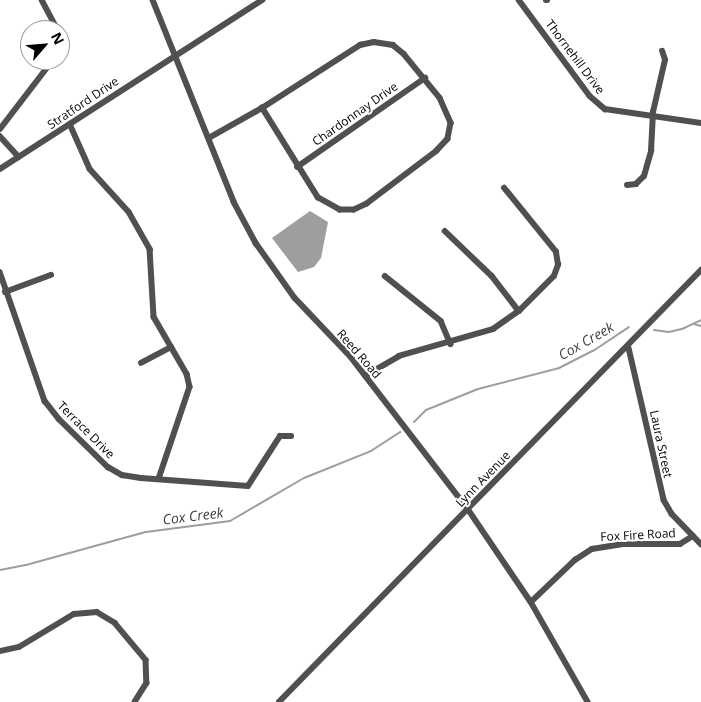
<!DOCTYPE html>
<html>
<head>
<meta charset="utf-8">
<style>
	body { margin:0 }
	#map { position:relative; width:701px; height:702px; overflow:hidden; background:#fff; font-family:"Open Sans",sans-serif }
	div>[style] { position:absolute }
	[style*='--x'] { left:calc(var(--x)*1px); top:calc(var(--y)*1px); width:calc(var(--w)*1px); rotate:calc(var(--a)*1deg) }
	.water>* { inset:0; background:#9e9e9e }
	.stream>* { height:2px; margin:-1px; padding:0 1px; transform-origin:1px; border-radius:1px; background:#9e9e9e }
	.minor>* { height:5.5px; margin:-2.75px; padding:0 2.75px; transform-origin:2.75px; border-radius:2.75px; background:#505050 }
	span { translate:-50% -50%; white-space:nowrap; text-align:center; line-height:1.15; -webkit-text-stroke:4px #fff; paint-order:stroke }
	.street-label { font-size:12px; color:#000 }
	.water-label { font-size:14px; color:#3f3f3f; font-style:italic }
	.north { position:absolute; left:20px; top:20px; width:50px; height:50px; box-sizing:border-box; background:#fff; border:1px solid #999; border-radius:50%; rotate:63deg; font-size:14px; font-weight:700; line-height:20px; text-align:center; color:#000 }
	.north::after { content:''; display:block; margin:auto; width:18px; height:22px; background:#000; clip-path:polygon(50% 0,100% 100%,50% 72%,0 100%) }
</style>
</head>
<body>
<div id="map">
	<div class="water">
		<i style="clip-path:polygon(310px 211px,328px 222px,321px 258px,314px 267px,298px 272px,272px 238px)"></i>
	</div>
	<div class="stream">
		<i style="--x:694;--y:324;--w:7;--a:16"></i>
		<i style="--x:654;--y:330;--w:15;--a:8"></i>
		<i style="--x:669;--y:332;--w:13;--a:-13"></i>
		<i style="--x:682;--y:329;--w:21;--a:-25"></i>
		<i style="--x:414;--y:422;--w:17;--a:-45"></i>
		<i style="--x:426;--y:410;--w:56;--a:-22"></i>
		<i style="--x:478;--y:389;--w:84;--a:-14.5"></i>
		<i style="--x:559;--y:368;--w:38;--a:-27"></i>
		<i style="--x:593;--y:351;--w:43;--a:-33.7"></i>
		<i style="--x:0;--y:570;--w:26;--a:-11"></i>
		<i style="--x:26;--y:565;--w:124;--a:-15.4"></i>
		<i style="--x:146;--y:532;--w:85;--a:-7.5"></i>
		<i style="--x:230;--y:521;--w:86;--a:-30.2"></i>
		<i style="--x:304;--y:478;--w:72;--a:-21.9"></i>
		<i style="--x:371;--y:451;--w:35;--a:-33"></i>
	</div>
	<div class="minor">
		<i style="--x:42;--y:0;--w:34;--a:62"></i>
		<i style="--x:153;--y:0;--w:218;--a:68.1"></i>
		<i style="--x:234;--y:202;--w:47;--a:61.8"></i>
		<i style="--x:256;--y:243;--w:67;--a:54.7"></i>
		<i style="--x:295;--y:298;--w:81;--a:46.5"></i>
		<i style="--x:351;--y:357;--w:192;--a:52.4"></i>
		<i style="--x:468;--y:509;--w:112;--a:55.9"></i>
		<i style="--x:531;--y:602;--w:115;--a:60.3"></i>
		<i style="--x:519;--y:0;--w:119;--a:53.5"></i>
		<i style="--x:590;--y:96;--w:20;--a:41"></i>
		<i style="--x:605;--y:109;--w:97;--a:8.3"></i>
		<i style="--x:546;--y:0;--w:1;--a:0"></i>
		<i style="--x:60;--y:35;--w:12;--a:90"></i>
		<i style="--x:70;--y:124;--w:49;--a:66"></i>
		<i style="--x:90;--y:169;--w:58;--a:47.8"></i>
		<i style="--x:129;--y:212;--w:43;--a:60.4"></i>
		<i style="--x:150;--y:249;--w:68;--a:86.6"></i>
		<i style="--x:154;--y:317;--w:66;--a:59.9"></i>
		<i style="--x:187;--y:374;--w:13;--a:77"></i>
		<i style="--x:190;--y:387;--w:97;--a:108.6"></i>
		<i style="--x:0;--y:129;--w:87;--a:-52.5"></i>
		<i style="--x:0;--y:136;--w:28;--a:48"></i>
		<i style="--x:209;--y:138;--w:61;--a:-29.5"></i>
		<i style="--x:262;--y:108;--w:117;--a:-32.7"></i>
		<i style="--x:360;--y:45;--w:14;--a:-12"></i>
		<i style="--x:374;--y:42;--w:19;--a:9"></i>
		<i style="--x:393;--y:45;--w:14;--a:39"></i>
		<i style="--x:404;--y:54;--w:57;--a:50.7"></i>
		<i style="--x:440;--y:98;--w:27;--a:66"></i>
		<i style="--x:451;--y:123;--w:16;--a:101"></i>
		<i style="--x:448;--y:139;--w:16;--a:133"></i>
		<i style="--x:437;--y:151;--w:88;--a:142.9"></i>
		<i style="--x:367;--y:204;--w:14;--a:155"></i>
		<i style="--x:354;--y:210;--w:14;--a:180"></i>
		<i style="--x:340;--y:210;--w:25;--a:-151"></i>
		<i style="--x:318;--y:198;--w:106;--a:-121.9"></i>
		<i style="--x:297;--y:167;--w:156;--a:-34.8"></i>
		<i style="--x:0;--y:169;--w:312;--a:-32.8"></i>
		<i style="--x:627;--y:185;--w:9;--a:-6"></i>
		<i style="--x:636;--y:184;--w:11;--a:-45"></i>
		<i style="--x:644;--y:176;--w:26;--a:-74"></i>
		<i style="--x:651;--y:151;--w:39;--a:-87"></i>
		<i style="--x:653;--y:112;--w:53;--a:-77"></i>
		<i style="--x:665;--y:60;--w:9;--a:-108"></i>
		<i style="--x:445;--y:231;--w:65;--a:43.8"></i>
		<i style="--x:492;--y:276;--w:44;--a:52.4"></i>
		<i style="--x:0;--y:272;--w:137;--a:70.8"></i>
		<i style="--x:45;--y:401;--w:23;--a:52"></i>
		<i style="--x:59;--y:419;--w:69;--a:44.4"></i>
		<i style="--x:108;--y:467;--w:16;--a:30"></i>
		<i style="--x:122;--y:475;--w:19;--a:9"></i>
		<i style="--x:141;--y:478;--w:107;--a:4.3"></i>
		<i style="--x:248;--y:486;--w:59;--a:-57.4"></i>
		<i style="--x:280;--y:436;--w:11;--a:0"></i>
		<i style="--x:385;--y:276;--w:72;--a:38.8"></i>
		<i style="--x:441;--y:321;--w:25;--a:67"></i>
		<i style="--x:5;--y:292;--w:49;--a:-20.3"></i>
		<i style="--x:629;--y:348;--w:156;--a:77"></i>
		<i style="--x:664;--y:500;--w:16;--a:60"></i>
		<i style="--x:672;--y:514;--w:42;--a:46"></i>
		<i style="--x:141;--y:363;--w:34;--a:-28"></i>
		<i style="--x:365;--y:376;--w:39;--a:-30"></i>
		<i style="--x:399;--y:356;--w:98;--a:-16"></i>
		<i style="--x:493;--y:329;--w:32;--a:-35"></i>
		<i style="--x:519;--y:311;--w:49;--a:-45"></i>
		<i style="--x:554;--y:276;--w:12;--a:-70"></i>
		<i style="--x:558;--y:265;--w:13;--a:-99"></i>
		<i style="--x:556;--y:252;--w:82;--a:-129.1"></i>
		<i style="--x:531;--y:602;--w:61;--a:-43.7"></i>
		<i style="--x:575;--y:560;--w:20;--a:-33"></i>
		<i style="--x:592;--y:549;--w:31;--a:-9"></i>
		<i style="--x:623;--y:544;--w:57;--a:0"></i>
		<i style="--x:680;--y:544;--w:15;--a:-32"></i>
		<i style="--x:0;--y:651;--w:19;--a:-12"></i>
		<i style="--x:19;--y:647;--w:64;--a:-31"></i>
		<i style="--x:74;--y:614;--w:23;--a:-5"></i>
		<i style="--x:97;--y:612;--w:21;--a:31"></i>
		<i style="--x:115;--y:623;--w:48;--a:50"></i>
		<i style="--x:146;--y:660;--w:23;--a:88"></i>
		<i style="--x:147;--y:683;--w:22;--a:122"></i>
		<i style="--x:279;--y:702;--w:604;--a:-45.67"></i>
	</div>
	<div class="street-label">
		<span style="left:575px;top:57px;rotate:53deg">Thornehill Drive</span>
		<span style="left:83px;top:103px;rotate:-34deg">Stratford Drive</span>
		<span style="left:355px;top:114px;rotate:-35deg">Chardonnay Drive</span>
		<span style="left:359px;top:354px;rotate:49deg">Reed Road</span>
		<span style="left:86px;top:430px;rotate:45deg">Terrace Drive</span>
		<span style="left:661px;top:444px;rotate:78deg">Laura Street</span>
		<span style="left:483px;top:479px;rotate:-46deg">Lynn Avenue</span>
		<span style="left:638px;top:535px;rotate:-3deg">Fox Fire Road</span>
	</div>
	<div class="water-label">
		<span style="left:586px;top:341px;rotate:-30deg">Cox Creek</span>
		<span style="left:193px;top:516px;rotate:-7deg">Cox Creek</span>
	</div>
	<div class="north">N</div>
</div>
</body>
</html>
